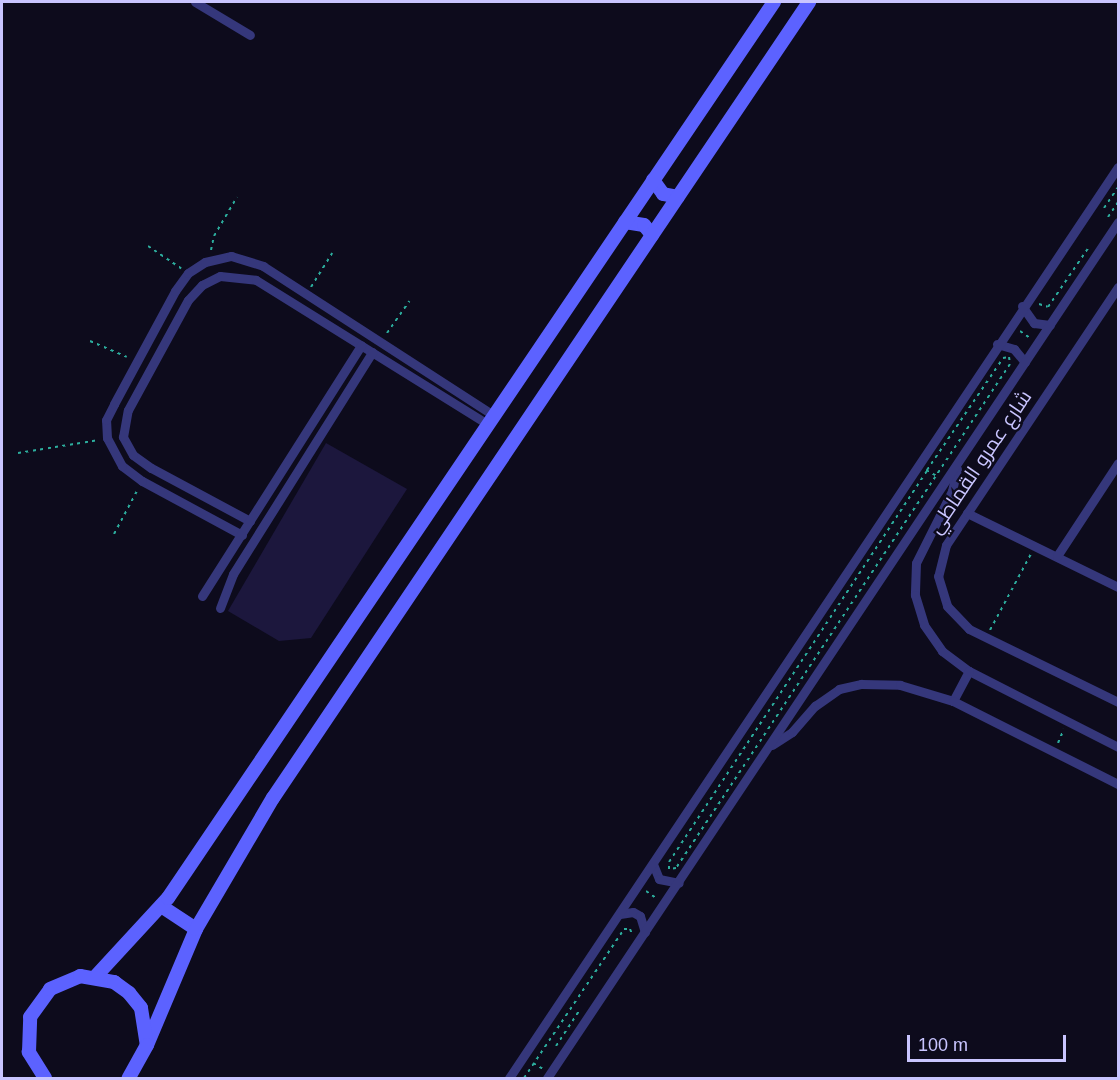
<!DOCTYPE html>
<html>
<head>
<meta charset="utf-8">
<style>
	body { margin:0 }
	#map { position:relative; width:1120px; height:1080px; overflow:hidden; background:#0d0b1c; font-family:Helvetica,Cairo,sans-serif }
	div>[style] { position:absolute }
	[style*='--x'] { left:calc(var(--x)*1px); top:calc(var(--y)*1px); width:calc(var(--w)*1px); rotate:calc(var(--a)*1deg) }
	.building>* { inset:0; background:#1c173d }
	.path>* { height:2px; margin-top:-1px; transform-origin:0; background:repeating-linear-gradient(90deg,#2cad9d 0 3px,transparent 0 7.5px) }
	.street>* { height:9px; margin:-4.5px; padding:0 4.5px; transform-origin:4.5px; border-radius:4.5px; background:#35377b }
	.secondary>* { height:14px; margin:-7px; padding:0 7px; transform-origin:7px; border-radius:7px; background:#5c62ff }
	span { translate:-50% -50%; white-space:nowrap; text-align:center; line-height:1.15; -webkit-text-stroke:4.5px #0d0b1c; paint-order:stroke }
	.street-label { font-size:20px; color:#c9c5ff }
	.frame { position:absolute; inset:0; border:3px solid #c9c5ff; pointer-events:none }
	.scale { position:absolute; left:907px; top:1035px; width:159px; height:27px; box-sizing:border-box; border:3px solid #c9c5ff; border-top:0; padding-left:8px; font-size:18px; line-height:21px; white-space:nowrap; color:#c9c5ff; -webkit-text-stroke:4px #0d0b1c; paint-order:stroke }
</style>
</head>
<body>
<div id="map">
	<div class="building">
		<i style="clip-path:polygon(326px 443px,407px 489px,311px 638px,279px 641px,228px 611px)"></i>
	</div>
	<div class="path">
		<i style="--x:1104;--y:208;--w:25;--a:-56"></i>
		<i style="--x:1108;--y:217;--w:18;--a:-56"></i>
		<i style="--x:148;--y:246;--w:40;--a:34"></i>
		<i style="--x:211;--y:250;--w:14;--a:-78"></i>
		<i style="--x:214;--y:236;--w:45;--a:-59.5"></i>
		<i style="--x:311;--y:287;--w:40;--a:-58"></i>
		<i style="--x:1039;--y:304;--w:9;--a:18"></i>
		<i style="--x:1048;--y:307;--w:73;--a:-55.7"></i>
		<i style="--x:1020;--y:331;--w:12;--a:35"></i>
		<i style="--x:387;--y:333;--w:39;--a:-55"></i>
		<i style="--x:90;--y:341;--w:40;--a:23.4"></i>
		<i style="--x:1009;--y:357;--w:7;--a:82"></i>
		<i style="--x:1010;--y:364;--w:605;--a:123.53"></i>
		<i style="--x:676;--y:868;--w:7;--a:172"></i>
		<i style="--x:669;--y:869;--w:7;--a:-90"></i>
		<i style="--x:669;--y:862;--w:469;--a:-56.6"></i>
		<i style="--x:927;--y:470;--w:135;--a:-55.8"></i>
		<i style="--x:1003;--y:358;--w:6;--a:-9"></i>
		<i style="--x:18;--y:453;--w:82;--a:-9.1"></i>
		<i style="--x:926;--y:470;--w:13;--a:29"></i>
		<i style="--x:114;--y:534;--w:51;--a:-61.9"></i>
		<i style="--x:990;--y:630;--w:86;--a:-61.7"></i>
		<i style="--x:1058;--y:743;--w:15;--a:-67"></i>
		<i style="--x:646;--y:891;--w:12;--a:35"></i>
		<i style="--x:556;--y:1046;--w:42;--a:-56.7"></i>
		<i style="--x:533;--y:1063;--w:12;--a:31"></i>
		<i style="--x:524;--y:1078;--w:179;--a:-56.1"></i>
		<i style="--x:624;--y:929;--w:6;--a:0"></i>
		<i style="--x:630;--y:929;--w:5;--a:68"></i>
	</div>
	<div class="street">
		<i style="--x:195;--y:2;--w:64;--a:31"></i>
		<i style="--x:1118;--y:287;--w:310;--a:123.7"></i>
		<i style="--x:946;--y:545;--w:32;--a:104"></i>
		<i style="--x:938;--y:576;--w:31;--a:73"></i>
		<i style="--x:947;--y:606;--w:32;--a:46"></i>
		<i style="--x:969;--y:629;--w:166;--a:26.1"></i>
		<i style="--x:1022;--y:306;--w:21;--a:55"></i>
		<i style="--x:1034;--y:323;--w:16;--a:7"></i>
		<i style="--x:997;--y:344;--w:18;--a:16"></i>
		<i style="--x:1014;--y:349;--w:17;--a:50"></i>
		<i style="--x:957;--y:469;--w:23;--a:103"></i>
		<i style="--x:952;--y:491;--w:80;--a:116.6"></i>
		<i style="--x:916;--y:563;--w:32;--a:92"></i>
		<i style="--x:915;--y:595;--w:31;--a:73"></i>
		<i style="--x:924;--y:625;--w:32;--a:55"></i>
		<i style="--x:942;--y:651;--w:34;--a:37"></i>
		<i style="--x:969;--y:671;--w:167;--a:27"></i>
		<i style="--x:967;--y:513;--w:168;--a:26.1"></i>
		<i style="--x:250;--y:521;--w:112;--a:-151.8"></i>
		<i style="--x:151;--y:468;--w:22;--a:-144"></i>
		<i style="--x:133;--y:455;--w:21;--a:-119"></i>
		<i style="--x:123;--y:437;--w:27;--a:-80"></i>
		<i style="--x:128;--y:410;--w:125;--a:-61.4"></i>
		<i style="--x:188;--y:300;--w:21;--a:-47"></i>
		<i style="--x:202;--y:285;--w:20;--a:-27"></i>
		<i style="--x:220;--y:276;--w:36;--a:6"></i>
		<i style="--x:256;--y:280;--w:274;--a:31.9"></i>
		<i style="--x:242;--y:535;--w:114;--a:-151.6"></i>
		<i style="--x:142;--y:481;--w:25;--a:-143"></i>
		<i style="--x:122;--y:466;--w:32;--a:-118"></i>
		<i style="--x:107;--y:438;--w:18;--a:-93"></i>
		<i style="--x:106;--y:420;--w:18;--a:-63"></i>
		<i style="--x:114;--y:404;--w:128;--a:-61.6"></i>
		<i style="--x:175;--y:291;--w:22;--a:-54"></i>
		<i style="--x:188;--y:273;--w:20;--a:-33"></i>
		<i style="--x:205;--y:262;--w:27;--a:-13"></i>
		<i style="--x:231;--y:256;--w:34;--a:17"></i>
		<i style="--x:263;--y:266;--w:276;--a:32.9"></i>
		<i style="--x:1057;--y:556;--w:111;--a:-56.7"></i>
		<i style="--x:202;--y:596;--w:297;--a:-57.6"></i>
		<i style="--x:220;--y:608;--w:36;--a:-69"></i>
		<i style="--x:233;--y:574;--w:262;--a:-57.9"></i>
		<i style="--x:953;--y:701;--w:34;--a:-62"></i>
		<i style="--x:772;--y:745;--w:24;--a:-33"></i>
		<i style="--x:792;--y:732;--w:35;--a:-49"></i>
		<i style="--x:815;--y:706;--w:29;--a:-35"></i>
		<i style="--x:839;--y:689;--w:23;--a:-13"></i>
		<i style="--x:861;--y:684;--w:39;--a:1"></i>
		<i style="--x:900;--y:685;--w:55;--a:16.8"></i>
		<i style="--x:953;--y:701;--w:185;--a:26.7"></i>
		<i style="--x:653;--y:864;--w:16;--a:68"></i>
		<i style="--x:659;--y:879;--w:20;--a:11"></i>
		<i style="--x:620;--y:914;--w:13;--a:-9"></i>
		<i style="--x:633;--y:912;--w:8;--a:30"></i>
		<i style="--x:640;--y:916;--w:17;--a:73"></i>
		<i style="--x:509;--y:1078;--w:1096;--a:-56.24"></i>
		<i style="--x:547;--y:1078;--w:1029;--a:-56.29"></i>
	</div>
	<div class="secondary">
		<i style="--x:653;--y:180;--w:17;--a:54"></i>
		<i style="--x:663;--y:194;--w:15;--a:11"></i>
		<i style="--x:625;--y:222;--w:19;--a:9"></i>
		<i style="--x:644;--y:225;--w:13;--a:51"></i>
		<i style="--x:161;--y:906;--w:42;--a:33.3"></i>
		<i style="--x:96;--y:976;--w:106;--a:-47.3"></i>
		<i style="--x:168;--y:898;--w:1082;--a:-55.93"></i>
		<i style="--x:147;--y:1045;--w:126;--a:-67.1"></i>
		<i style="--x:196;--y:929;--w:152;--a:-59.6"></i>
		<i style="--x:273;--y:798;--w:960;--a:-56.04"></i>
		<i style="--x:45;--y:1078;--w:31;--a:-122"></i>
		<i style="--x:29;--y:1052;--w:35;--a:-88"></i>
		<i style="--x:30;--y:1017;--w:34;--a:-54"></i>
		<i style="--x:50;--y:989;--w:33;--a:-23"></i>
		<i style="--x:80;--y:976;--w:35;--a:10"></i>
		<i style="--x:114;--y:982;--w:19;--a:36"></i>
		<i style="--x:129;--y:993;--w:19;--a:51"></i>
		<i style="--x:141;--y:1008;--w:37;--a:81"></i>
		<i style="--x:147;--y:1045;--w:38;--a:119"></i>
	</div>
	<div class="street-label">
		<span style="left:980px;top:462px;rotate:-56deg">شارع عمرو القماطي</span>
	</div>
	<div class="frame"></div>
	<div class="scale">100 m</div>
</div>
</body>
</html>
